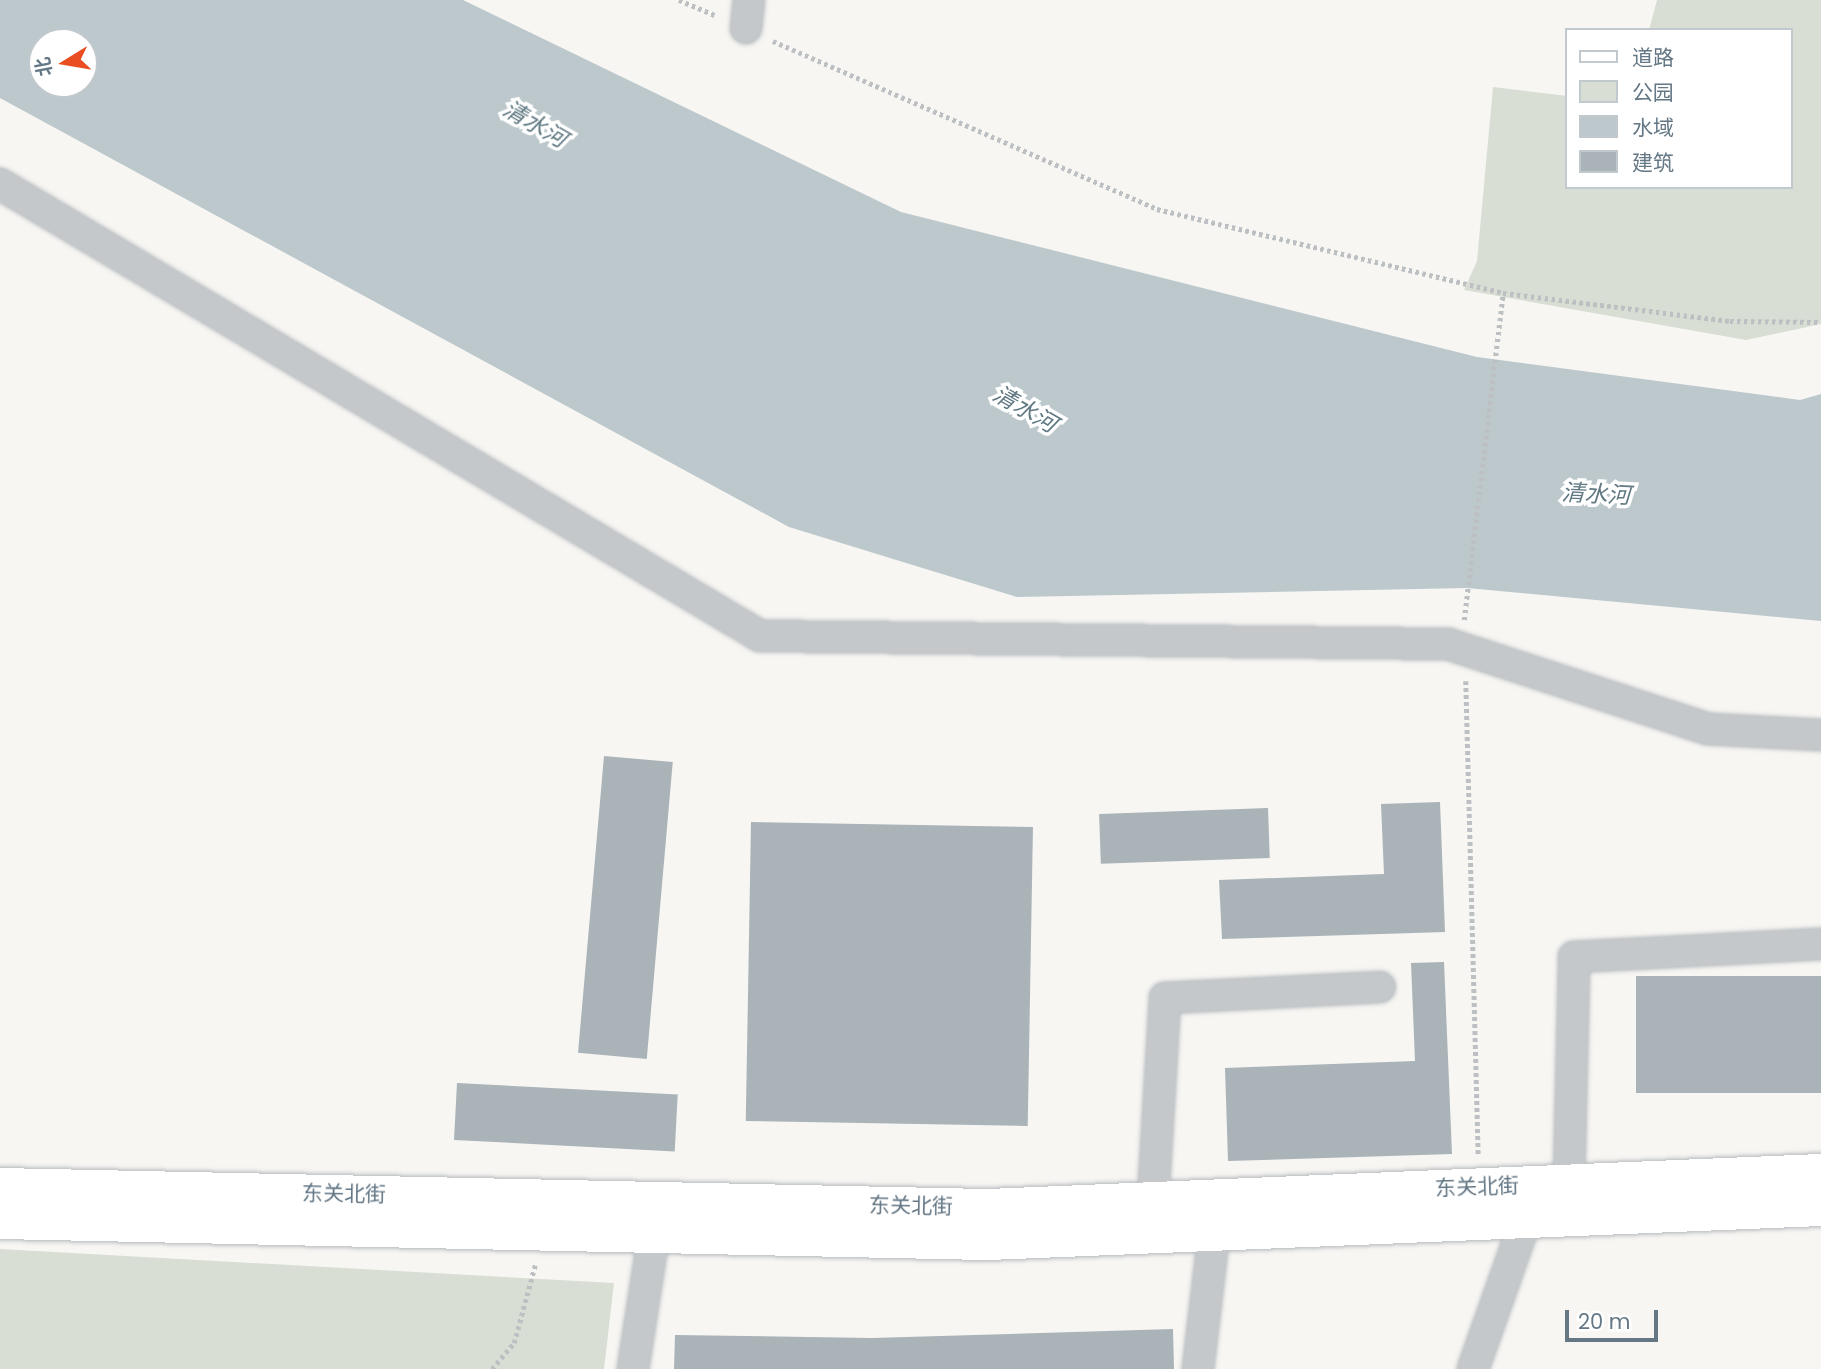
<!DOCTYPE html>
<html>
<head>
<meta charset="utf-8">
<style>
	body { margin:0 }
	#map { position:relative; width:1821px; height:1369px; overflow:hidden; background:#f7f6f3; font-family:Poppins,"Noto Sans SC",sans-serif }
	div>[style] { position:absolute }
	[style*='--x'] { left:calc(var(--x)*1px); top:calc(var(--y)*1px); width:calc(var(--w)*1px); rotate:calc(var(--a)*1deg) }
	.green>* { inset:0; background:#d8ded4 }
	.water>* { inset:0; background:#bcc8cc }
	.building>* { inset:0; background:#aab3b8; transform-origin:0 0 }
	.path>* { height:4.5px; margin-top:-2.25px; transform-origin:0; background:repeating-linear-gradient(90deg,#bdc0c2 0 3.5px,transparent 0 7px) }
	.roads { filter:drop-shadow(0 0 2px #b7bbbf) drop-shadow(0 0 2px #b7bbbf) }
	.minor>* { height:30px; margin:-15px; padding:0 15px; transform-origin:15px; border-radius:15px; background:#c4c8cb }
	.major>* { height:38px; margin:-19px; padding:0 19px; transform-origin:19px; border-radius:19px; background:#fff }
	span { translate:-50% -50%; white-space:nowrap; text-align:center; line-height:1.15; -webkit-text-stroke:7px #fff; paint-order:stroke }
	.street-label { font-size:21px; color:#647785 }
	.water-label { font-size:23px; color:#607982; font-style:italic }
	.legend { position:absolute; left:1565px; top:28px; width:228px; height:161px; box-sizing:border-box; background:#fff; border:2px solid #c1c9ce; margin:0; padding:9px 12px; list-style:none; font-size:21px; color:#647785 }
	.legend li { display:flex; align-items:center; gap:14px; height:35px }
	.legend b { width:35px; border:2px solid #c1c9ce }
	.north { position:absolute; left:28px; top:28px; width:70px; height:70px; box-sizing:border-box; background:#fff; border:2px solid #c1c9ce; border-radius:50%; rotate:259deg; font-size:19px; font-weight:700; line-height:28px; text-align:center; color:#647785 }
	.north::after { content:''; display:block; margin:auto; width:24px; height:32px; background:#e94d21; clip-path:polygon(50% 0,100% 100%,50% 72%,0 100%) }
	.scale { position:absolute; left:1565px; top:1310px; width:93px; height:32px; box-sizing:border-box; border:4px solid #647785; border-top:0; padding-left:9px; font-size:21px; line-height:24px; white-space:nowrap; color:#647785; -webkit-text-stroke:5px #fff; paint-order:stroke }
</style>
</head>
<body>
<div id="map">
	<div class="green">
		<i style="clip-path:polygon(1657px 0,1821px 0,1821px 324px,1746px 340px,1464px 290px,1477px 261px,1493px 87px,1567px 96px,1567px 187px,1791px 187px,1791px 30px,1649px 30px)"></i>
		<i style="clip-path:polygon(0 1249px,614px 1283px,604px 1369px,0 1369px)"></i>
	</div>
	<div class="water">
		<i style="clip-path:polygon(evenodd,0 0,463px 0,901px 212px,1477px 357px,1800px 400px,1821px 394px,1821px 621px,1467px 588px,1017px 597px,789px 527px,0 98px,0 0,42px 42px,84px 42px,84px 84px,42px 84px,42px 42px)"></i>
	</div>
	<div class="building">
		<i style="left:604px;top:756px;width:69px;height:298px;rotate:5deg"></i>
		<i style="clip-path:polygon(1440px 802px,1445px 932px,1222px 939px,1219px 880px,1384px 874px,1381px 804px)"></i>
		<i style="left:1268px;top:808px;width:50px;height:169px;rotate:88deg"></i>
		<i style="left:751px;top:822px;width:282px;height:299px;rotate:1deg"></i>
		<i style="clip-path:polygon(1444px 962px,1452px 1154px,1228px 1161px,1225px 1068px,1415px 1061px,1411px 963px)"></i>
		<i style="left:1821px;top:976px;width:117px;height:185px;rotate:90deg"></i>
		<i style="left:457px;top:1083px;width:221px;height:57px;rotate:3deg"></i>
		<i style="clip-path:polygon(1173px 1329px,1174px 1369px,674px 1369px,675px 1335px,872px 1338px)"></i>
	</div>
	<div class="path">
		<i style="--x:679;--y:0;--w:41;--a:22.8"></i>
		<i style="--x:773;--y:41;--w:419;--a:23.6"></i>
		<i style="--x:1157;--y:209;--w:356;--a:13.6"></i>
		<i style="--x:1503;--y:293;--w:229;--a:7"></i>
		<i style="--x:1730;--y:321;--w:91;--a:0.6"></i>
		<i style="--x:1464;--y:620;--w:329;--a:-83.2"></i>
		<i style="--x:1466;--y:681;--w:474;--a:88.5"></i>
		<i style="--x:492;--y:1369;--w:34;--a:-50"></i>
		<i style="--x:514;--y:1343;--w:81;--a:-74.9"></i>
	</div>
	<div class="roads">
		<div class="minor">
			<i style="--x:746;--y:28;--w:28;--a:-84"></i>
			<i style="--x:0;--y:184;--w:884;--a:30.74"></i>
			<i style="--x:760;--y:636;--w:688;--a:0.67"></i>
			<i style="--x:1448;--y:644;--w:274;--a:18.1"></i>
			<i style="--x:1708;--y:729;--w:113;--a:3"></i>
			<i style="--x:1569;--y:1184;--w:227;--a:-88.7"></i>
			<i style="--x:1574;--y:957;--w:247;--a:-3"></i>
			<i style="--x:1153;--y:1201;--w:203;--a:-86.6"></i>
			<i style="--x:1165;--y:998;--w:215;--a:-2.9"></i>
			<i style="--x:633;--y:1369;--w:137;--a:-81.2"></i>
			<i style="--x:1198;--y:1369;--w:138;--a:-83.3"></i>
			<i style="--x:1473;--y:1369;--w:159;--a:-70.5"></i>
		</div>
		<div class="major">
			<i style="--x:0;--y:1187;--w:989;--a:1.22"></i>
			<i style="--x:989;--y:1208;--w:833;--a:-2.41"></i>
			<i style="--x:0;--y:1220;--w:989;--a:1.22"></i>
			<i style="--x:989;--y:1241;--w:833;--a:-2.34"></i>
		</div>
	</div>
	<div class="street-label">
		<span style="left:1477px;top:1187px;rotate:-2deg">东关北街</span>
		<span style="left:344px;top:1194px;rotate:1deg">东关北街</span>
		<span style="left:911px;top:1206px;rotate:1deg">东关北街</span>
	</div>
	<div class="water-label">
		<span style="left:535px;top:124px;rotate:30deg">清水河</span>
		<span style="left:1025px;top:409px;rotate:30deg">清水河</span>
		<span style="left:1596px;top:494px;rotate:3deg">清水河</span>
	</div>
	<ul class="legend">
	<li><b style="height:9px;background:#fff"></b>道路</li>
	<li><b style="height:19px;background:#d8ded4"></b>公园</li>
	<li><b style="height:19px;background:#bcc8cc"></b>水域</li>
	<li><b style="height:19px;background:#aab3b8"></b>建筑</li>
	</ul>
	<div class="north">北</div>
	<div class="scale">20 m</div>
</div>
</body>
</html>
